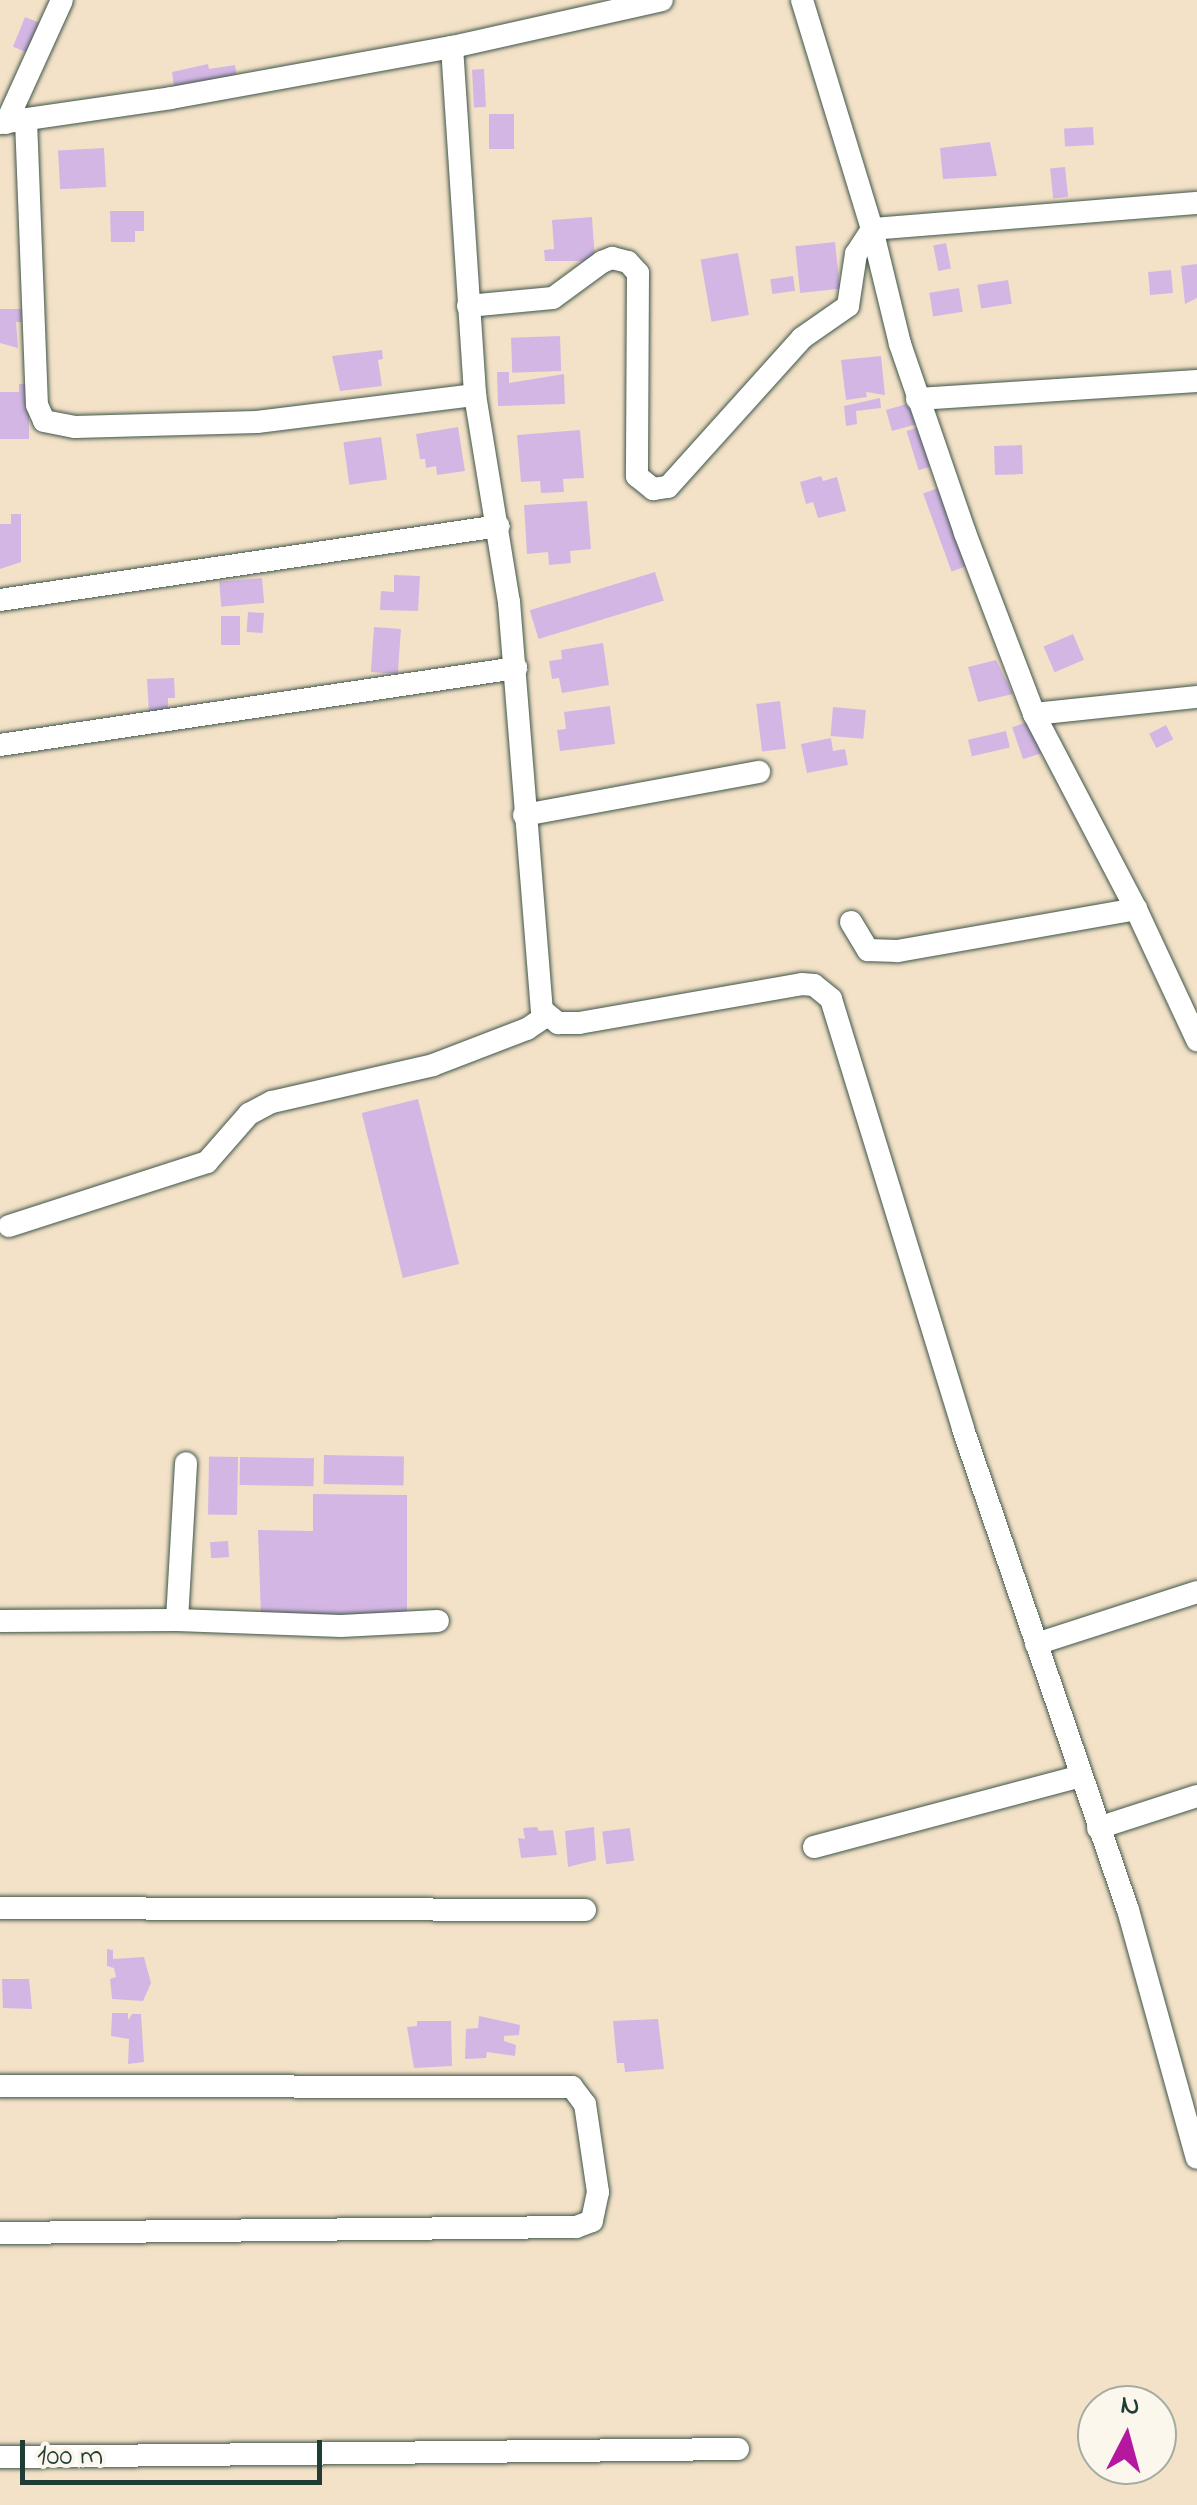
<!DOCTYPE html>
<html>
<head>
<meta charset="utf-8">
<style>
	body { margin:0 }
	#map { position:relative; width:1197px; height:2505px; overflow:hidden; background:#f4e2c8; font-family:"Indie Flower",sans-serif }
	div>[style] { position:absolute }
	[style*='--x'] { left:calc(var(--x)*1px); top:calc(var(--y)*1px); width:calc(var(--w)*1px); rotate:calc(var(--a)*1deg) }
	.building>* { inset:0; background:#d4b6e5; transform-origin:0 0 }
	.roads { filter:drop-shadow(0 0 2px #3f564a) drop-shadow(0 0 2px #3f564a) }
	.minor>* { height:22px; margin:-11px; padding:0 11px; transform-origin:11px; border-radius:11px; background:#fff }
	span { translate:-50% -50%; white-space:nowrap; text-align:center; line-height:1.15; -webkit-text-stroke:10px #fbf7ec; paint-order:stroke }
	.north { position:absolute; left:1077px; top:2385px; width:100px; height:100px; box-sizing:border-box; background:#fbf7ec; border:2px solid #a3ada2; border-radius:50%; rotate:6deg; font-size:28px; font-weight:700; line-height:40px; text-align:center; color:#1f3d34 }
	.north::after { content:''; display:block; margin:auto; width:35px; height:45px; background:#b5179e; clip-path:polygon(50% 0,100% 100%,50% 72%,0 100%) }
	.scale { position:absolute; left:20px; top:2440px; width:302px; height:45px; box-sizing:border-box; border:5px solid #1f3d34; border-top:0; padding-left:12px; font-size:30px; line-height:35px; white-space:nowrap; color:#1f3d34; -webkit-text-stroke:8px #fbf7ec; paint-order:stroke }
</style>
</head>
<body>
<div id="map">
	<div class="building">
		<i style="left:25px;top:17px;width:16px;height:32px;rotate:22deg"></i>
		<i style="clip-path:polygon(208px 64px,209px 69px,235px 65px,237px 77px,174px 87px,172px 72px)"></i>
		<i style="left:484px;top:69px;width:38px;height:12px;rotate:87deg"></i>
		<i style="left:489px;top:114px;width:25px;height:35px"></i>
		<i style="left:1093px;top:127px;width:18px;height:29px;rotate:87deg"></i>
		<i style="clip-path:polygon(990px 142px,997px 176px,943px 179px,940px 148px)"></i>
		<i style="left:104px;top:148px;width:39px;height:46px;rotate:87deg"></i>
		<i style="left:1065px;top:167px;width:30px;height:15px;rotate:84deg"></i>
		<i style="clip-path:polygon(110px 211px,144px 211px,144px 231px,135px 231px,135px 242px,111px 242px)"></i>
		<i style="clip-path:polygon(592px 217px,595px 261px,545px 261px,544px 250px,554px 249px,552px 220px)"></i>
		<i style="left:835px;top:242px;width:47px;height:40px;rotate:84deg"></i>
		<i style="left:946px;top:243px;width:26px;height:13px;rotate:79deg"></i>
		<i style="left:738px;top:253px;width:63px;height:38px;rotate:80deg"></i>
		<i style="clip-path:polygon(1197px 264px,1197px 298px,1185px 304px,1181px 266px)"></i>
		<i style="left:1171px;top:270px;width:23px;height:23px;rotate:85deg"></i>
		<i style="left:793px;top:276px;width:15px;height:23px;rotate:82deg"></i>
		<i style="left:1008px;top:280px;width:24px;height:31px;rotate:81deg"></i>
		<i style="left:959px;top:288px;width:24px;height:30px;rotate:81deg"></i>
		<i style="clip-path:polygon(0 309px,22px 309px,22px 322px,16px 322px,18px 348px,0 343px)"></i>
		<i style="left:560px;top:336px;width:35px;height:49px;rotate:88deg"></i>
		<i style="clip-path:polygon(382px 350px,383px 359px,378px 360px,382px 386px,340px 391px,332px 356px)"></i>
		<i style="clip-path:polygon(881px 356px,885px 395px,866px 392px,867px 397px,846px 400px,841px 360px)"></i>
		<i style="clip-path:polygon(497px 372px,509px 372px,509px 383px,564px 374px,565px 404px,498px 406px)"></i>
		<i style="clip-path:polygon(19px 384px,29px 384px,29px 439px,0 439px,0 392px,19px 392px)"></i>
		<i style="clip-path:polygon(880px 398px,881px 408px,856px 411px,857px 424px,846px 426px,844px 406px)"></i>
		<i style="left:910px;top:403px;width:22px;height:25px;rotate:74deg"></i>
		<i style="clip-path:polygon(458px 427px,465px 471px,437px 475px,436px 466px,426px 468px,425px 459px,420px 459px,416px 434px)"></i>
		<i style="left:920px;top:427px;width:41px;height:14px;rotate:73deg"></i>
		<i style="clip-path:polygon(580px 430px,584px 478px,563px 479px,564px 492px,541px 493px,540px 481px,521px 482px,517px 435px)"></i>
		<i style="left:381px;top:437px;width:43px;height:38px;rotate:82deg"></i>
		<i style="left:1022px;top:445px;width:29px;height:28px;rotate:88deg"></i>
		<i style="clip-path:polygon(821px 476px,823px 481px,837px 477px,846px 511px,818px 518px,813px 502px,806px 504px,800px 482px)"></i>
		<i style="left:941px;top:487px;width:83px;height:19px;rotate:70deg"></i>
		<i style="clip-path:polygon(587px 501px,591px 549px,570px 551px,571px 563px,549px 565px,548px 552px,527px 554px,524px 505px)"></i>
		<i style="clip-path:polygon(11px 514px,21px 514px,21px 562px,0 569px,0 524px,11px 524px)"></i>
		<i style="left:655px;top:572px;width:30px;height:131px;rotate:73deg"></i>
		<i style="clip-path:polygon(394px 575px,420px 576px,418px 611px,380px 610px,381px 591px,394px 592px)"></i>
		<i style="left:262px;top:578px;width:25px;height:43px;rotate:85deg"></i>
		<i style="left:248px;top:612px;width:16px;height:20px;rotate:4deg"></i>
		<i style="left:221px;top:616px;width:19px;height:29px"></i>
		<i style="left:374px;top:627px;width:27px;height:45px;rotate:4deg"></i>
		<i style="left:1073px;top:634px;width:28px;height:32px;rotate:67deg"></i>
		<i style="clip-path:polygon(603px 643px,609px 685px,562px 693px,559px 678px,552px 679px,549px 661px,562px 659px,561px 650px)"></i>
		<i style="clip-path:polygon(996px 660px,1013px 694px,978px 702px,968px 667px)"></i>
		<i style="clip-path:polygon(174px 678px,175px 698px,168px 698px,168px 712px,149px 713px,147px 679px)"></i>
		<i style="left:780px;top:701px;width:48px;height:24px;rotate:83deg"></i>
		<i style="clip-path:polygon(610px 706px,615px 744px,560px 751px,557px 730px,566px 729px,564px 712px)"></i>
		<i style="left:833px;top:707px;width:33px;height:29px;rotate:5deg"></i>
		<i style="left:1030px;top:721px;width:34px;height:19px;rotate:71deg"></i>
		<i style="left:1166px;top:725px;width:16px;height:19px;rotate:63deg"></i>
		<i style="left:1006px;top:731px;width:17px;height:39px;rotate:77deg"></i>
		<i style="clip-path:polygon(831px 738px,833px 751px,845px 749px,848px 765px,807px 773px,801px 744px)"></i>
		<i style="left:418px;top:1099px;width:170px;height:58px;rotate:76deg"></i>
		<i style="left:324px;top:1455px;width:80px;height:29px;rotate:1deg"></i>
		<i style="left:238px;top:1457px;width:58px;height:29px;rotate:91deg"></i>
		<i style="left:240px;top:1457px;width:74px;height:28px;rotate:1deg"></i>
		<i style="clip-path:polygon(313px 1494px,407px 1495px,407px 1617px,261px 1617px,258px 1530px,313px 1531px)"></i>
		<i style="left:228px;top:1541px;width:16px;height:18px;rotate:86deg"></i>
		<i style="clip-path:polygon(537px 1827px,539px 1831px,553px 1830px,557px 1855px,521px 1858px,518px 1838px,525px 1839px,523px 1828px)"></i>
		<i style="clip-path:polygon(594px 1827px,596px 1860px,568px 1867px,565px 1831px)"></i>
		<i style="left:630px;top:1828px;width:33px;height:28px;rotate:83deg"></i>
		<i style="clip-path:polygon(107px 1949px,113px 1950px,113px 1959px,144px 1957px,151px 1983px,143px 2001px,112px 1999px,110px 1979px,116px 1977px,114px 1968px,107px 1966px)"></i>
		<i style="clip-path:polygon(2px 1979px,29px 1979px,32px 2009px,3px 2008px)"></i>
		<i style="clip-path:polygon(112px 2013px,128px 2013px,128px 2020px,132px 2014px,141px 2014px,144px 2062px,128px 2064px,129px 2039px,111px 2036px)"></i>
		<i style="clip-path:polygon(479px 2016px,520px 2025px,519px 2035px,504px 2036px,504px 2041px,516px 2045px,515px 2056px,487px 2052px,486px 2058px,465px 2059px,466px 2029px,478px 2028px)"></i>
		<i style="clip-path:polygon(658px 2019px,664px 2069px,625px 2072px,624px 2063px,617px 2063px,613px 2021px)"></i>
		<i style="clip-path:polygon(417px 2021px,451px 2021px,452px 2066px,414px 2068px,407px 2027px,417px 2026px)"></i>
	</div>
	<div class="roads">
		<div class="minor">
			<i style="--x:802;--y:0;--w:239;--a:73"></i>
			<i style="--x:872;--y:229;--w:118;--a:76.3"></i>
			<i style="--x:900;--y:344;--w:200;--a:71"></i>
			<i style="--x:965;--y:533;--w:194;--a:69.1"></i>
			<i style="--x:1034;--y:714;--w:220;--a:62.4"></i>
			<i style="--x:1136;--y:909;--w:145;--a:65"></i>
			<i style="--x:452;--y:47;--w:349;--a:86.2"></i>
			<i style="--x:475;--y:395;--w:210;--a:80.7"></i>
			<i style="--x:509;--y:602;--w:409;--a:85.4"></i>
			<i style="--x:542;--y:1010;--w:21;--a:39"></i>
			<i style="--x:558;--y:1023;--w:21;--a:0"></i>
			<i style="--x:579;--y:1023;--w:226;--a:-9.9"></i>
			<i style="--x:802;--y:984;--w:12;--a:5"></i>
			<i style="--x:814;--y:985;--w:22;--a:39"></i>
			<i style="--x:831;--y:999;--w:450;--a:72.9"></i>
			<i style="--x:963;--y:1429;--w:509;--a:71.07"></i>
			<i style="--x:1128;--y:1910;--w:257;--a:74.5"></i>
			<i style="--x:26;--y:120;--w:285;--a:87.8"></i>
			<i style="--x:37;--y:405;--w:17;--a:66"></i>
			<i style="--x:44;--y:421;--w:32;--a:11"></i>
			<i style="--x:75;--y:427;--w:182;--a:-1.6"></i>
			<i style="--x:257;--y:422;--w:220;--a:-7.1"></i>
			<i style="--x:0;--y:123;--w:173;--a:-8.3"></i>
			<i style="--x:171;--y:98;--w:286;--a:-10.3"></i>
			<i style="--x:452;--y:47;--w:215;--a:-12.6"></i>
			<i style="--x:6;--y:123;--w:135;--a:-65.5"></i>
			<i style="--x:468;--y:306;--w:85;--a:-5.4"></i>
			<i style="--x:553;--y:298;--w:61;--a:-36.3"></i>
			<i style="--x:602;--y:262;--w:11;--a:-22"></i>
			<i style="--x:612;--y:258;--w:16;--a:14"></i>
			<i style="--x:628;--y:262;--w:15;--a:48"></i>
			<i style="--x:638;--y:273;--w:203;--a:90.3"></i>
			<i style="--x:637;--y:476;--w:21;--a:39"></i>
			<i style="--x:653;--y:489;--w:15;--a:-8"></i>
			<i style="--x:668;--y:487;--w:200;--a:-48"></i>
			<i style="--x:802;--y:338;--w:56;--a:-34.8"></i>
			<i style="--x:848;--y:306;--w:53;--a:-81.3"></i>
			<i style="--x:856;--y:254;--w:30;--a:-57"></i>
			<i style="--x:872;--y:229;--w:326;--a:-4.6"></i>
			<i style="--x:917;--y:399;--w:281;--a:-3.7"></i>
			<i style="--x:0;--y:600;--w:504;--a:-8.44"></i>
			<i style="--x:1034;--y:714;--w:164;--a:-6"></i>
			<i style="--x:0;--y:745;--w:522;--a:-8.49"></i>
			<i style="--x:524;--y:815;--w:239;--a:-10.4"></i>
			<i style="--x:851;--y:922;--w:33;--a:59"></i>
			<i style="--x:868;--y:950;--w:30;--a:2"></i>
			<i style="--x:898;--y:951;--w:242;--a:-10"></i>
			<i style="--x:9;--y:1226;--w:208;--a:-17.9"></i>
			<i style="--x:207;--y:1162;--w:64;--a:-48.8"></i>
			<i style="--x:249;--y:1114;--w:26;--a:-28"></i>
			<i style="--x:272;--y:1102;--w:165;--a:-12.9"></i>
			<i style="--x:433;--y:1065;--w:101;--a:-21"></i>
			<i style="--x:527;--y:1029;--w:22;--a:-34"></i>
			<i style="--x:177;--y:1620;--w:157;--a:-86.7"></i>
			<i style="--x:0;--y:1621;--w:177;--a:-0.3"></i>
			<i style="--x:177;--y:1620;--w:164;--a:2.1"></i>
			<i style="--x:341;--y:1626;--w:97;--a:-3"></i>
			<i style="--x:1036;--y:1644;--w:169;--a:-17.9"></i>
			<i style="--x:1098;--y:1828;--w:104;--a:-17.9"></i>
			<i style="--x:814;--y:1847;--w:276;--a:-14.9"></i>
			<i style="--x:0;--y:1908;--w:585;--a:0.2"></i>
			<i style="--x:0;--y:2086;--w:572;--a:0.1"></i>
			<i style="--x:572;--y:2087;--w:21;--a:53"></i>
			<i style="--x:585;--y:2104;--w:89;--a:81.6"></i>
			<i style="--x:598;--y:2192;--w:30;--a:102"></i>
			<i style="--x:592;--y:2221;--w:17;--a:159"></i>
			<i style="--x:576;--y:2227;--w:576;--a:179.4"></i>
			<i style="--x:0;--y:2457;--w:738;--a:-0.62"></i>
		</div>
	</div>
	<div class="north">N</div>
	<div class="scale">100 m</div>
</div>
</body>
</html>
